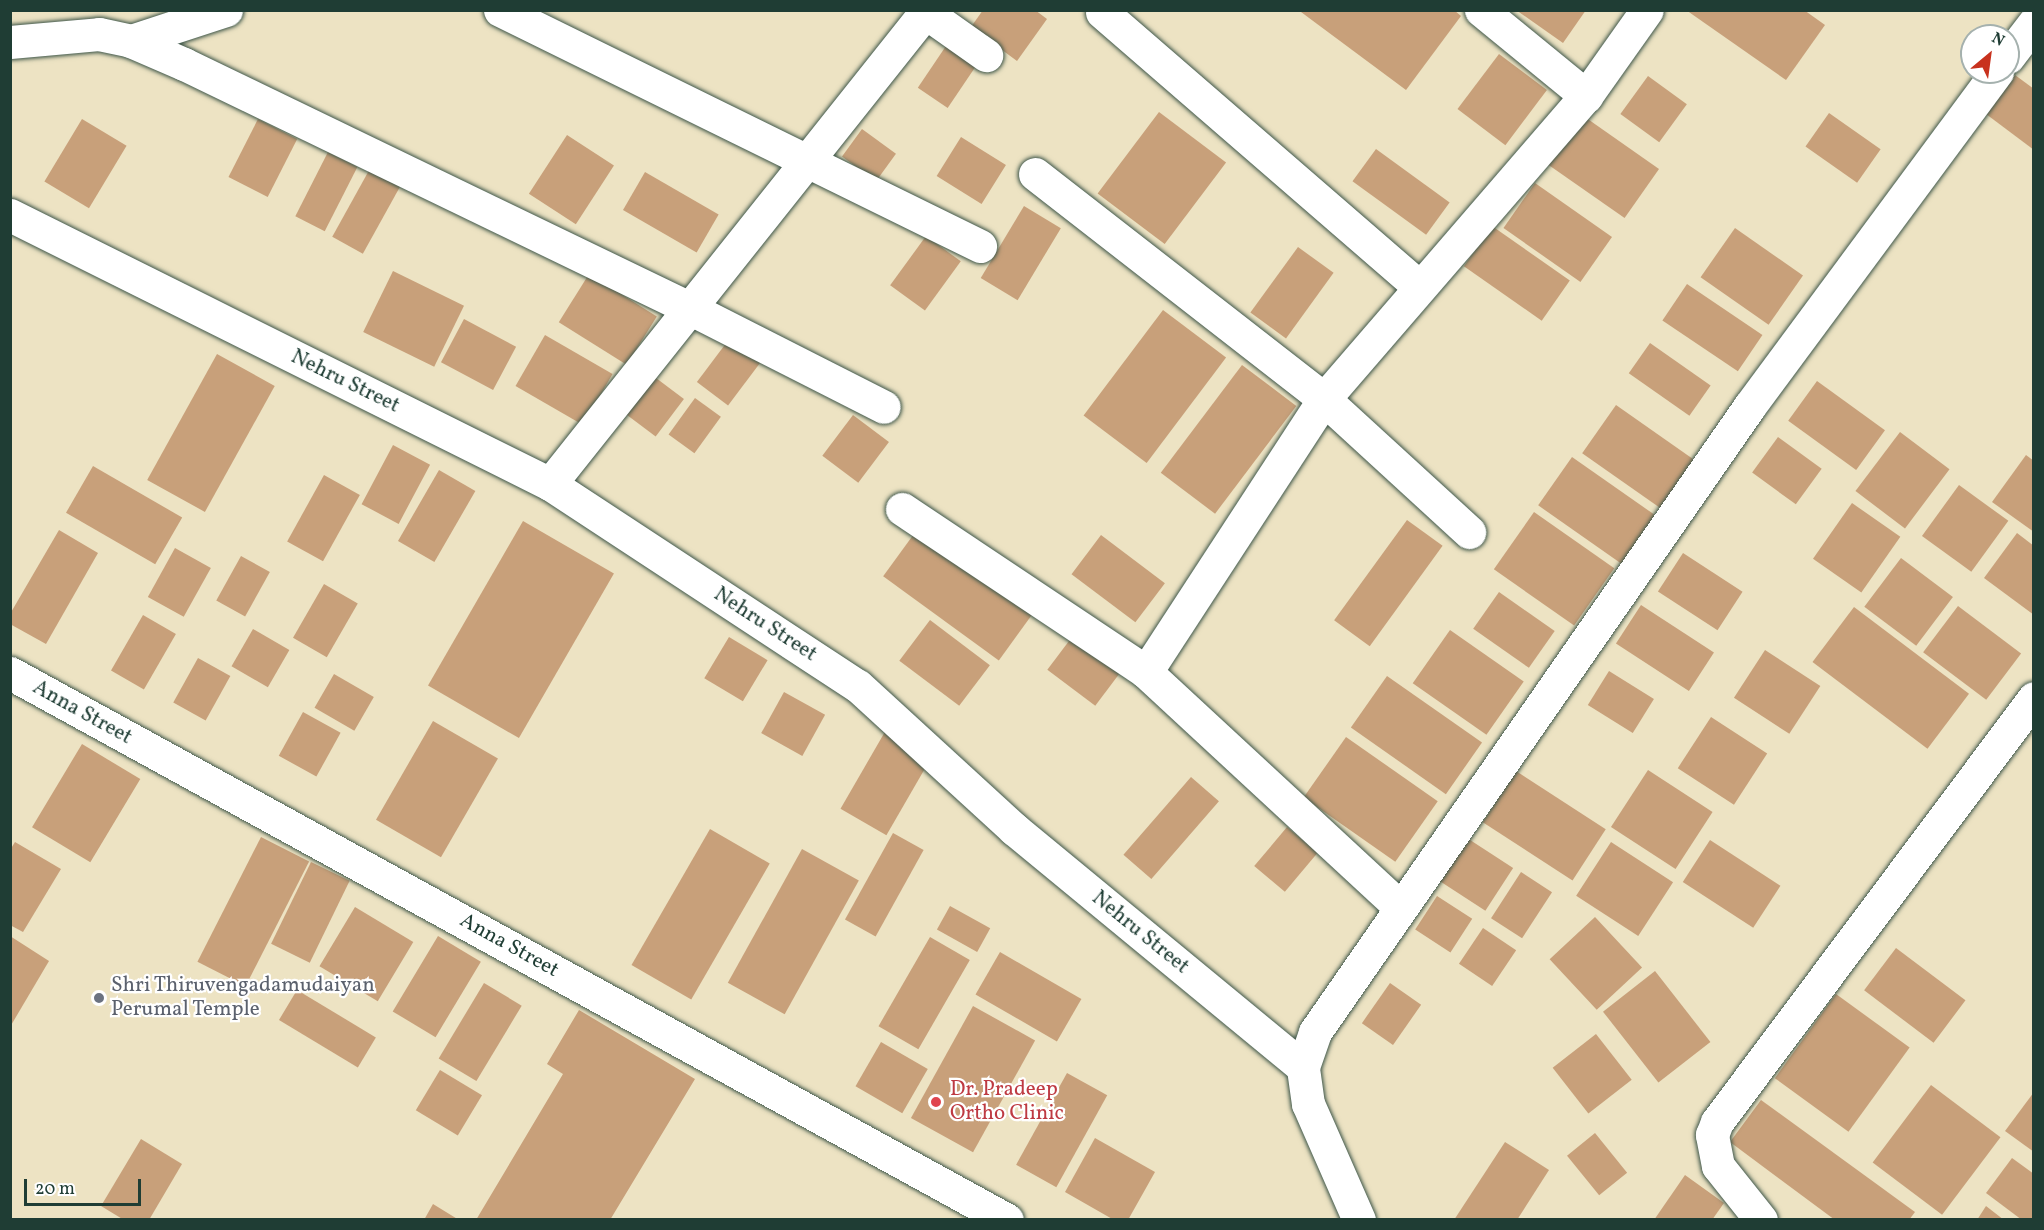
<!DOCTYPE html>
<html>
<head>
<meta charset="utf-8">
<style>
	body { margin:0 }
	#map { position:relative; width:2044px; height:1230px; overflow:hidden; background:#ede3c3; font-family:Vollkorn,serif }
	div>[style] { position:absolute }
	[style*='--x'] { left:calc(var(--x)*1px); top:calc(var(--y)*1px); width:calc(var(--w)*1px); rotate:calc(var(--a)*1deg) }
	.building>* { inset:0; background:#c8a07a; transform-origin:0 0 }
	.roads { filter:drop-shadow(0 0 2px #3e5649) drop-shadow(0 0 2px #3e5649) }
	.street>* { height:33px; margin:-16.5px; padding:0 16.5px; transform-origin:16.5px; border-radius:16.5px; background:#fff }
	.secondary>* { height:33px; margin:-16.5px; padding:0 16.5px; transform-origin:16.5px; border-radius:16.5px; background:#fff }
	.dots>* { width:16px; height:16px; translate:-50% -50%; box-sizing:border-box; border:3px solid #fff; border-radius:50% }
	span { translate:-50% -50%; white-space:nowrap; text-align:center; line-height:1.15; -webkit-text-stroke:4.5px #fff; paint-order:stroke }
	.street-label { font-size:21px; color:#1f3d34 }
	.worship-label { font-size:21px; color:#5b616d }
	.left { translate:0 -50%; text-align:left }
	.health-label { font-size:21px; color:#be3a42 }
	.frame { position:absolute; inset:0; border:12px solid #1f3d34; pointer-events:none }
	.north { position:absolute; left:1960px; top:24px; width:60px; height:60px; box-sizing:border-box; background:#fff; border:2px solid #a5b1ae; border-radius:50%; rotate:29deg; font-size:16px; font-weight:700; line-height:24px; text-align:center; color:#1f3d34 }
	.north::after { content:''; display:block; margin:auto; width:21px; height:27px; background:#c8321e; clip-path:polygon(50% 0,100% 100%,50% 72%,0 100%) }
	.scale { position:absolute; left:24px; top:1179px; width:117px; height:27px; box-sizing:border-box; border:3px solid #1f3d34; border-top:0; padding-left:8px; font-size:18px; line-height:21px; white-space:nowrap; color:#1f3d34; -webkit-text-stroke:4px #fff; paint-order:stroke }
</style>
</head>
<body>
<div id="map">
	<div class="building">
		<i style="clip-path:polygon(983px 10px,1035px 10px,1047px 19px,1017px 61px,971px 27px)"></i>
		<i style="clip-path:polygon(1302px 10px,1454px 10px,1461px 16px,1406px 90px,1301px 12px)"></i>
		<i style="clip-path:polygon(1516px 10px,1586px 10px,1563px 43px)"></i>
		<i style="clip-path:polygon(1686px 10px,1804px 10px,1825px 25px,1786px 80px)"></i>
		<i style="left:948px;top:43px;width:36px;height:54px;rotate:34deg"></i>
		<i style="left:1499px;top:54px;width:60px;height:69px;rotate:37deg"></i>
		<i style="clip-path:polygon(2015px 75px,2034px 89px,2034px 150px,1986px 114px)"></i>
		<i style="left:1648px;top:76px;width:48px;height:47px;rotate:36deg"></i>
		<i style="left:1159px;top:112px;width:84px;height:102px;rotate:37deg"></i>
		<i style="left:1829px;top:113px;width:63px;height:41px;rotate:35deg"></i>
		<i style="left:1582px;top:115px;width:94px;height:60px;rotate:35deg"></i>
		<i style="left:82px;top:119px;width:52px;height:73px;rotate:31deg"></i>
		<i style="left:258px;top:119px;width:44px;height:65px;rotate:27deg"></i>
		<i style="left:862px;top:129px;width:42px;height:34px;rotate:36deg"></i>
		<i style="left:567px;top:135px;width:56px;height:70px;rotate:33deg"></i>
		<i style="left:961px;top:137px;width:53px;height:46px;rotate:32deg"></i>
		<i style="left:1376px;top:149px;width:91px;height:40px;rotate:36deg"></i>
		<i style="left:328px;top:152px;width:33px;height:72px;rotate:27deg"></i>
		<i style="left:372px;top:165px;width:35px;height:82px;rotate:29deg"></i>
		<i style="left:645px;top:172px;width:85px;height:44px;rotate:30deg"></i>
		<i style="left:1535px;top:183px;width:94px;height:55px;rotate:35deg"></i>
		<i style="left:1024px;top:206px;width:43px;height:84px;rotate:31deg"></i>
		<i style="left:1492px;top:226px;width:95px;height:49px;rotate:35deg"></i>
		<i style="left:1735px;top:228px;width:83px;height:60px;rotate:35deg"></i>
		<i style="left:926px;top:236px;width:43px;height:61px;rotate:36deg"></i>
		<i style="left:1298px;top:247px;width:44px;height:81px;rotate:36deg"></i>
		<i style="left:393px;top:271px;width:79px;height:68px;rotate:26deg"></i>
		<i style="left:589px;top:274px;width:80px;height:57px;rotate:32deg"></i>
		<i style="left:1687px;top:284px;width:91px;height:44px;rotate:34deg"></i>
		<i style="left:1163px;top:310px;width:79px;height:132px;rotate:37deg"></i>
		<i style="left:464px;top:319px;width:59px;height:49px;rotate:28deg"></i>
		<i style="left:545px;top:335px;width:78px;height:59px;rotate:30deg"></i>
		<i style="left:730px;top:338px;width:39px;height:55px;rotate:37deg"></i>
		<i style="left:1650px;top:343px;width:74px;height:37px;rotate:35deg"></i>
		<i style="left:217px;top:354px;width:66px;height:144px;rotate:29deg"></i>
		<i style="left:1242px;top:365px;width:68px;height:135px;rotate:37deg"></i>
		<i style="left:652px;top:375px;width:40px;height:47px;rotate:37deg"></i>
		<i style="left:1817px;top:381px;width:84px;height:49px;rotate:36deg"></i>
		<i style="left:695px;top:398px;width:32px;height:45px;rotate:36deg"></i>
		<i style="left:1616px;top:405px;width:97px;height:59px;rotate:35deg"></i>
		<i style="left:853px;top:415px;width:45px;height:51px;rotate:37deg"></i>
		<i style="left:1900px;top:432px;width:62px;height:74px;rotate:37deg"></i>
		<i style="left:1778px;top:437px;width:54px;height:44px;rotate:36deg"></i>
		<i style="left:393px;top:445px;width:42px;height:67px;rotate:28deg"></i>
		<i style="clip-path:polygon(2026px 455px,2034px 461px,2034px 532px,1992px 502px)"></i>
		<i style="left:1572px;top:457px;width:103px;height:59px;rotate:35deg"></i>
		<i style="left:93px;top:466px;width:103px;height:54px;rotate:30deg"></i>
		<i style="left:439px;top:470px;width:42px;height:82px;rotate:30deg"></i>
		<i style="left:324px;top:475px;width:41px;height:76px;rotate:29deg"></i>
		<i style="left:1959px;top:485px;width:61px;height:63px;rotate:36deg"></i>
		<i style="left:1852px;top:503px;width:59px;height:68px;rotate:35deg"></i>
		<i style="left:1534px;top:512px;width:98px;height:70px;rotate:35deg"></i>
		<i style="left:1407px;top:520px;width:44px;height:124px;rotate:36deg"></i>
		<i style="left:523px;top:521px;width:105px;height:190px;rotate:30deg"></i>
		<i style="left:919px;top:527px;width:143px;height:61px;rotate:36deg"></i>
		<i style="clip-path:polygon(59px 530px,98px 553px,46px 644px,10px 624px,10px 614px)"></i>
		<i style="clip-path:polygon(2017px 533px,2034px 546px,2034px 615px,1984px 578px)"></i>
		<i style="left:1101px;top:535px;width:80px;height:49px;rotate:37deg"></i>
		<i style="left:175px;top:548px;width:41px;height:56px;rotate:29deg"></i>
		<i style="left:1683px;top:553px;width:71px;height:46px;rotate:33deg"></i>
		<i style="left:241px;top:556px;width:33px;height:51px;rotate:29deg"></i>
		<i style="left:1901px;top:558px;width:65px;height:61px;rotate:37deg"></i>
		<i style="left:324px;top:584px;width:39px;height:62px;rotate:30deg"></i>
		<i style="left:1499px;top:592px;width:68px;height:45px;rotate:35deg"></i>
		<i style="left:1641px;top:605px;width:87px;height:46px;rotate:33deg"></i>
		<i style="left:1958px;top:606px;width:79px;height:58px;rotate:37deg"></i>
		<i style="left:1854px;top:607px;width:144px;height:69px;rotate:37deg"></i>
		<i style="left:143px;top:615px;width:38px;height:64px;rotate:30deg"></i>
		<i style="left:930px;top:620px;width:75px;height:51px;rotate:37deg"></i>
		<i style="left:253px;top:629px;width:42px;height:43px;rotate:30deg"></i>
		<i style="left:1450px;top:630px;width:90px;height:65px;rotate:35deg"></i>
		<i style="left:729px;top:637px;width:45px;height:48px;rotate:31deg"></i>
		<i style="left:1072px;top:637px;width:60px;height:41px;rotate:37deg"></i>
		<i style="left:1765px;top:650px;width:66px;height:57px;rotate:33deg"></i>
		<i style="left:198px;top:658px;width:37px;height:51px;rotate:29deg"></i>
		<i style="left:1609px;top:671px;width:53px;height:40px;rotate:32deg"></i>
		<i style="left:334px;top:674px;width:46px;height:39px;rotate:30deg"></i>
		<i style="left:1387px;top:676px;width:116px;height:63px;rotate:35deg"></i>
		<i style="left:784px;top:692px;width:47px;height:47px;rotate:29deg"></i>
		<i style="left:303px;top:712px;width:43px;height:50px;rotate:29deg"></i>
		<i style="left:1711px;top:717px;width:67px;height:61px;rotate:33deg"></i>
		<i style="left:433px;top:721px;width:75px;height:114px;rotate:30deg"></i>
		<i style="left:886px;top:730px;width:53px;height:91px;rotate:30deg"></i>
		<i style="left:1346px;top:737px;width:112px;height:74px;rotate:35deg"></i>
		<i style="left:82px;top:744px;width:68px;height:97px;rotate:31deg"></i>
		<i style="left:1648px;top:770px;width:77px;height:68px;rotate:33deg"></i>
		<i style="left:1516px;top:771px;width:107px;height:61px;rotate:33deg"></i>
		<i style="left:1191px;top:777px;width:37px;height:103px;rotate:41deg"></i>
		<i style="left:1287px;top:827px;width:40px;height:51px;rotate:40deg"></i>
		<i style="left:710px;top:829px;width:69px;height:157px;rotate:30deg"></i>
		<i style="left:893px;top:833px;width:35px;height:99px;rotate:29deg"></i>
		<i style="left:261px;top:837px;width:54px;height:140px;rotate:27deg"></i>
		<i style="left:1467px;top:838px;width:55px;height:51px;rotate:33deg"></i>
		<i style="left:1710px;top:840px;width:84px;height:50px;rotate:33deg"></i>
		<i style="clip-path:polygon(15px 842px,61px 869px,23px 932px,10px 925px,10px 850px)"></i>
		<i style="left:1611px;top:842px;width:74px;height:64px;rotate:33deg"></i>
		<i style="left:802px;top:849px;width:65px;height:153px;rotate:29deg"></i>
		<i style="left:311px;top:862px;width:43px;height:91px;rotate:26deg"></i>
		<i style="left:1521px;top:872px;width:37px;height:55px;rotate:33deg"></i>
		<i style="left:1437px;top:896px;width:42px;height:40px;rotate:33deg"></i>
		<i style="left:950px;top:906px;width:46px;height:27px;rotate:29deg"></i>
		<i style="left:355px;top:907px;width:68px;height:69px;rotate:31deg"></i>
		<i style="left:1595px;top:917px;width:69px;height:62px;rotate:47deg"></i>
		<i style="left:1483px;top:928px;width:40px;height:43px;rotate:34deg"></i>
		<i style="clip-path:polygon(10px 936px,49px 961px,10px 1027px)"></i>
		<i style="left:438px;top:936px;width:50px;height:88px;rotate:31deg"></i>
		<i style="left:930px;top:937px;width:46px;height:103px;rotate:30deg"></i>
		<i style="left:1896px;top:948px;width:87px;height:53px;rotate:37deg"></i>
		<i style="left:1000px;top:952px;width:94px;height:49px;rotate:30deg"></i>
		<i style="left:1655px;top:971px;width:90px;height:66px;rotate:52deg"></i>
		<i style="left:484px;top:983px;width:44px;height:88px;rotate:31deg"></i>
		<i style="left:1390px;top:983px;width:38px;height:49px;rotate:35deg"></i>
		<i style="left:297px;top:990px;width:92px;height:35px;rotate:31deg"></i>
		<i style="left:1836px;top:994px;width:91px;height:104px;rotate:36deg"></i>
		<i style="left:973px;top:1006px;width:71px;height:128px;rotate:29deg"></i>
		<i style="clip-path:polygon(579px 1010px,695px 1079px,610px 1220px,476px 1220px,563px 1074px,547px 1064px)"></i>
		<i style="left:1596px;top:1034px;width:58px;height:55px;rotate:52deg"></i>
		<i style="left:881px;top:1042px;width:54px;height:51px;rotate:30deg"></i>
		<i style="left:440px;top:1070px;width:49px;height:47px;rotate:31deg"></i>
		<i style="left:1067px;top:1073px;width:46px;height:105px;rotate:29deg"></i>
		<i style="left:1931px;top:1085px;width:87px;height:97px;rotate:37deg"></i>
		<i style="clip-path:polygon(2034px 1092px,2034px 1152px,2005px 1131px)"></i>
		<i style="clip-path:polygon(1761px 1100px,1915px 1212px,1909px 1220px,1835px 1220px,1730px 1142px)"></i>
		<i style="left:1595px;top:1133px;width:51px;height:36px;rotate:51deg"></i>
		<i style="clip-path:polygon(1095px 1138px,1155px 1172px,1128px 1220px,1114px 1220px,1065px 1192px)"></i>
		<i style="clip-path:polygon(141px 1139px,182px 1164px,149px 1220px,124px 1220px,101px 1206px)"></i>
		<i style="clip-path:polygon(1505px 1142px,1549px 1170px,1517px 1220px,1454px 1220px)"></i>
		<i style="clip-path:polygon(2012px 1158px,2034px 1174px,2034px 1220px,2022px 1220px,1986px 1193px)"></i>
		<i style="clip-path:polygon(1685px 1175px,1724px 1203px,1712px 1220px,1654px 1220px)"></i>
		<i style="clip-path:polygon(433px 1204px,459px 1220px,424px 1220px)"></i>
		<i style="clip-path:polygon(1986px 1206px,2004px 1220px,1977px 1220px)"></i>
	</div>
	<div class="roads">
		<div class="street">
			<i style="--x:500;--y:10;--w:535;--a:26.18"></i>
			<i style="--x:1481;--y:10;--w:136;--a:39.3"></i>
			<i style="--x:925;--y:12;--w:75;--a:35.2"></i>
			<i style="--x:1102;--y:12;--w:420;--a:40.9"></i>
			<i style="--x:131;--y:41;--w:58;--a:23.5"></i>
			<i style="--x:184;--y:64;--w:563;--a:25.79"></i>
			<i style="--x:691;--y:309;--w:216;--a:26.9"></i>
			<i style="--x:10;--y:42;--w:89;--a:-5.1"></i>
			<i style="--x:99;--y:34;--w:33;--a:12"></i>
			<i style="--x:131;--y:41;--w:100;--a:-18.1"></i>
			<i style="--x:1035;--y:174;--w:366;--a:37.9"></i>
			<i style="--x:1324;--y:399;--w:197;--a:42.5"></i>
			<i style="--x:10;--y:215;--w:603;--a:26.48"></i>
			<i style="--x:550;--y:484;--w:368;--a:33.3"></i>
			<i style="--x:858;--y:686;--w:212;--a:42.5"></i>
			<i style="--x:1014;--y:829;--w:374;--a:39.5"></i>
			<i style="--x:550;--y:484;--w:606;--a:-51.5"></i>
			<i style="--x:902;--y:509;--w:293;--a:33.7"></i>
			<i style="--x:1146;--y:672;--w:347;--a:42.8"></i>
			<i style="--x:1146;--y:672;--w:326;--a:-56.9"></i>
			<i style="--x:1324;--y:399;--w:401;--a:-49.2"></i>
			<i style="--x:1586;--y:96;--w:105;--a:-54.7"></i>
			<i style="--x:1761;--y:1220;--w:69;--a:-128.5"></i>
			<i style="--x:1718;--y:1166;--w:32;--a:-101"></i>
			<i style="--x:1712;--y:1135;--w:14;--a:-69"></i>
			<i style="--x:1717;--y:1122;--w:529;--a:-53.22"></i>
		</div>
		<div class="secondary">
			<i style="--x:2008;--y:57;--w:43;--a:-52.6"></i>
			<i style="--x:10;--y:673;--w:1137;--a:28.75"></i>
			<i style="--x:1359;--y:1220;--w:127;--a:-113.7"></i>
			<i style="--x:1308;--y:1104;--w:37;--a:-98"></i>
			<i style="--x:1303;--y:1067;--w:37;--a:-71"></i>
			<i style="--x:1315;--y:1032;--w:761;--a:-55.22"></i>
			<i style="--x:1749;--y:407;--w:417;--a:-53.5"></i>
		</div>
	</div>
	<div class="dots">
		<i style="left:99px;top:998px;background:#6b7280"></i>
		<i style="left:936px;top:1102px;background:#e0444e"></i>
	</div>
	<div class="street-label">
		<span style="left:345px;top:382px;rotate:26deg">Nehru Street</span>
		<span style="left:765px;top:625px;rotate:33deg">Nehru Street</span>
		<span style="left:82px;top:713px;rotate:29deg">Anna Street</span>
		<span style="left:1140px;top:933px;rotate:39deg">Nehru Street</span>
		<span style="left:509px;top:946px;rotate:29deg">Anna Street</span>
	</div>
	<div class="worship-label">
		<span class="left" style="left:111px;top:998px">Shri Thiruvengadamudaiyan<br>Perumal Temple</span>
	</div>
	<div class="health-label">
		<span class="left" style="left:950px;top:1102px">Dr. Pradeep<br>Ortho Clinic</span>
	</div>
	<div class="frame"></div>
	<div class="north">N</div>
	<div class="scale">20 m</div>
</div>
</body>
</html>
